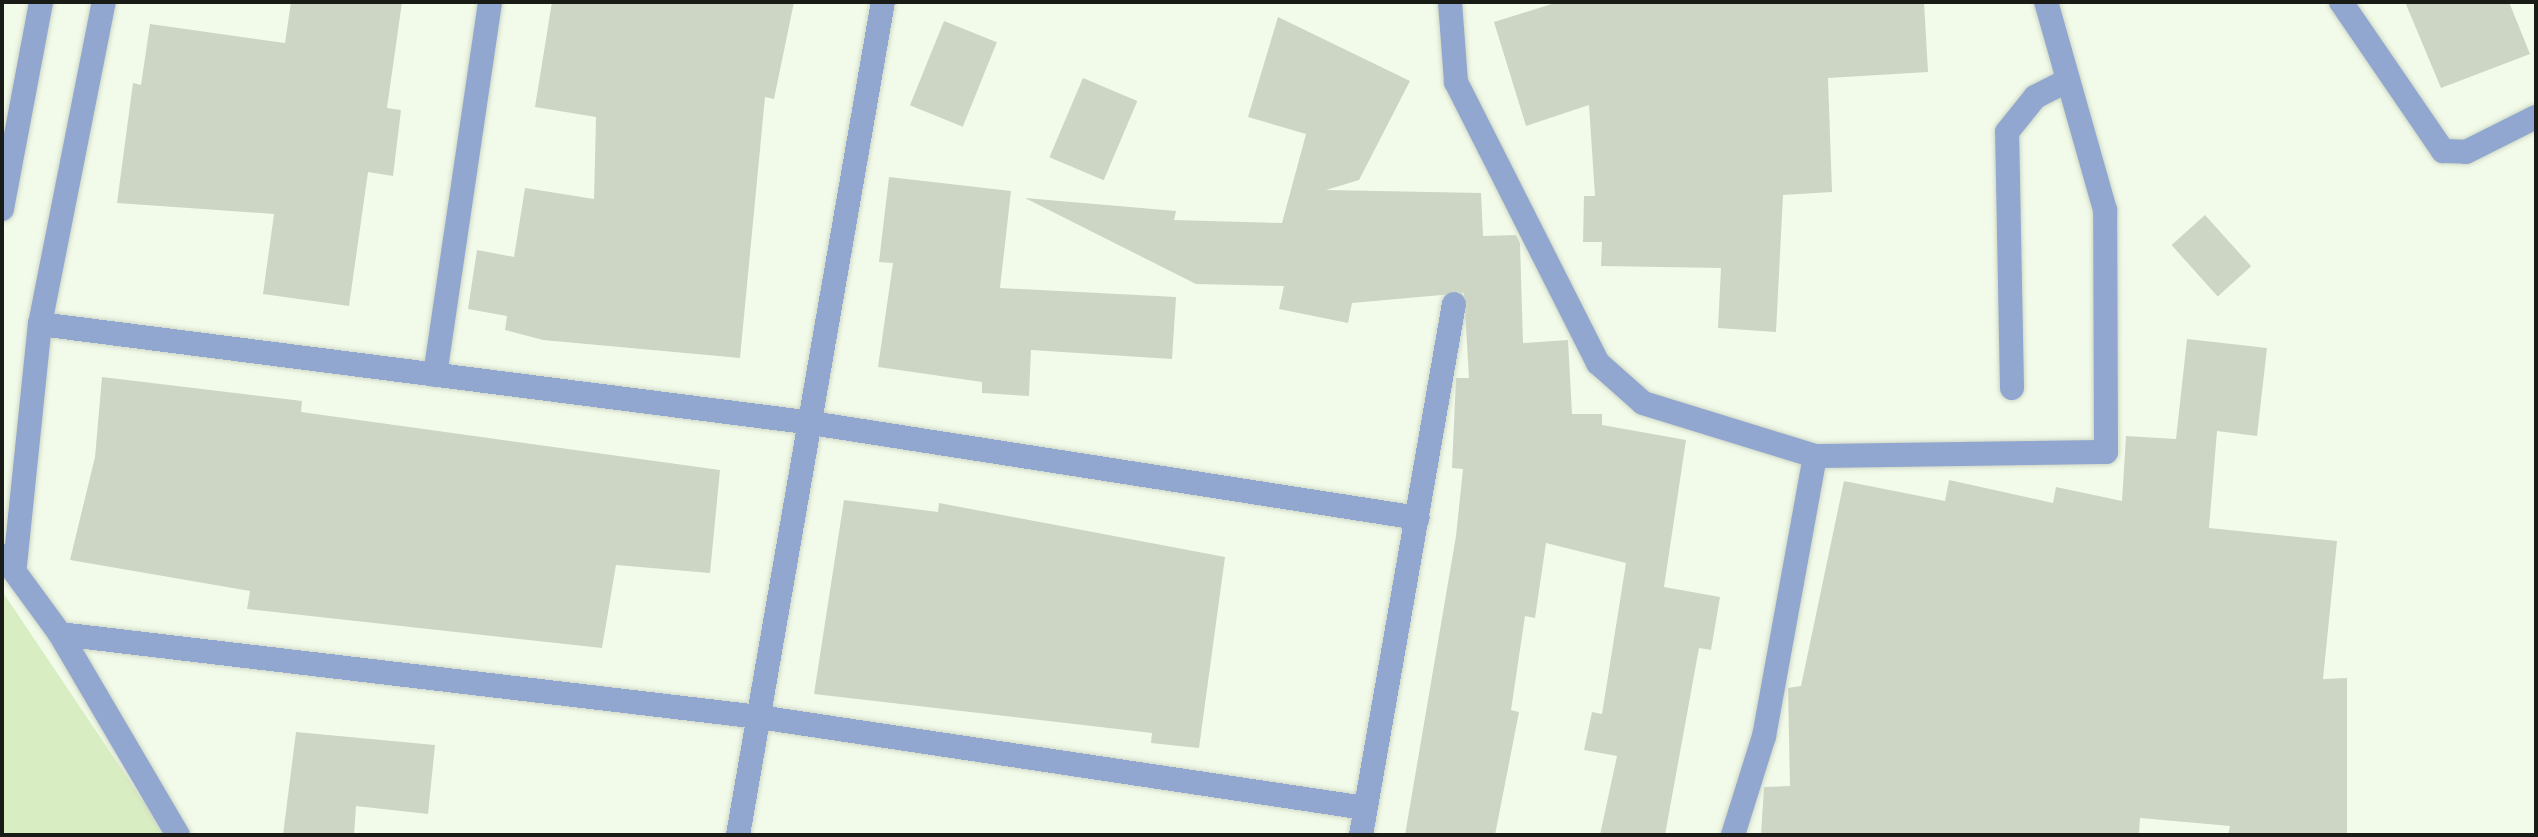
<!DOCTYPE html>
<html>
<head>
<meta charset="utf-8">
<style>
	body { margin:0 }
	#map { position:relative; width:2538px; height:837px; overflow:hidden; background:#f2fbe9; font-family:"Roboto Serif",serif }
	div>[style] { position:absolute }
	[style*='--x'] { left:calc(var(--x)*1px); top:calc(var(--y)*1px); width:calc(var(--w)*1px); rotate:calc(var(--a)*1deg) }
	.green>* { inset:0; background:#d9edc2 }
	.building>* { inset:0; background:#cdd6c4; transform-origin:0 0 }
	.roads { filter:drop-shadow(0 0 2px #cfd7c7) drop-shadow(0 0 2px #cfd7c7) }
	.minor>* { height:24px; margin:-12px; padding:0 12px; transform-origin:12px; border-radius:12px; background:#92a7cf }
	span { translate:-50% -50%; white-space:nowrap; text-align:center; line-height:1.15; -webkit-text-stroke:6px #f2fbe9; paint-order:stroke }
	.frame { position:absolute; inset:0; border:4px solid #191c16; pointer-events:none }
</style>
</head>
<body>
<div id="map">
	<div class="green">
		<i style="clip-path:polygon(2px 591px,166px 835px,2px 835px)"></i>
	</div>
	<div class="building">
		<i style="clip-path:polygon(291px 2px,402px 2px,387px 108px,401px 110px,393px 176px,368px 172px,349px 306px,263px 294px,274px 214px,117px 203px,133px 83px,141px 85px,150px 24px,285px 43px)"></i>
		<i style="clip-path:polygon(552px 2px,794px 2px,774px 99px,765px 97px,740px 358px,543px 340px,505px 330px,507px 316px,468px 309px,477px 250px,514px 257px,525px 188px,594px 199px,596px 117px,535px 107px)"></i>
		<i style="clip-path:polygon(1558px 2px,1924px 2px,1928px 72px,1828px 78px,1832px 192px,1783px 195px,1776px 332px,1718px 328px,1721px 268px,1601px 266px,1602px 242px,1583px 242px,1584px 196px,1595px 196px,1589px 105px,1526px 126px,1494px 22px)"></i>
		<i style="clip-path:polygon(2405px 2px,2509px 2px,2530px 54px,2441px 88px)"></i>
		<i style="clip-path:polygon(1278px 17px,1410px 81px,1359px 180px,1326px 190px,1481px 193px,1483px 236px,1516px 235px,1520px 243px,1523px 343px,1568px 340px,1572px 414px,1602px 414px,1602px 425px,1686px 440px,1664px 587px,1720px 597px,1711px 650px,1699px 648px,1665px 835px,1600px 835px,1617px 756px,1584px 750px,1592px 712px,1602px 714px,1626px 563px,1546px 543px,1535px 618px,1525px 616px,1511px 710px,1519px 712px,1495px 835px,1405px 835px,1456px 536px,1463px 469px,1452px 468px,1456px 378px,1469px 378px,1464px 293px,1352px 303px,1348px 323px,1279px 309px,1284px 286px,1196px 284px,1025px 198px,1176px 211px,1174px 220px,1282px 223px,1306px 134px,1248px 117px)"></i>
		<i style="left:944px;top:21px;width:57px;height:91px;rotate:22deg"></i>
		<i style="left:1083px;top:78px;width:59px;height:86px;rotate:23deg"></i>
		<i style="clip-path:polygon(889px 177px,1011px 191px,1000px 288px,1176px 297px,1172px 359px,1031px 350px,1029px 396px,982px 393px,982px 382px,878px 367px,893px 263px,879px 262px)"></i>
		<i style="left:2205px;top:215px;width:69px;height:45px;rotate:48deg"></i>
		<i style="clip-path:polygon(2187px 339px,2267px 348px,2257px 436px,2217px 431px,2209px 528px,2337px 541px,2323px 679px,2347px 678px,2347px 835px,2228px 835px,2230px 826px,2140px 818px,2139px 835px,1761px 835px,1764px 787px,1790px 786px,1788px 688px,1801px 686px,1844px 481px,1945px 501px,1949px 480px,2053px 503px,2056px 487px,2122px 501px,2126px 436px,2176px 439px)"></i>
		<i style="clip-path:polygon(102px 377px,302px 401px,301px 412px,720px 470px,710px 573px,616px 565px,602px 648px,247px 609px,250px 591px,70px 560px,95px 457px)"></i>
		<i style="clip-path:polygon(844px 500px,938px 512px,939px 503px,1225px 557px,1199px 748px,1151px 743px,1152px 733px,814px 694px)"></i>
		<i style="clip-path:polygon(296px 732px,435px 745px,428px 814px,356px 806px,354px 835px,283px 835px)"></i>
	</div>
	<div class="roads">
		<div class="minor">
			<i style="--x:1450;--y:2;--w:80;--a:85.7"></i>
			<i style="--x:1456;--y:82;--w:315;--a:63.2"></i>
			<i style="--x:1598;--y:363;--w:60;--a:41.6"></i>
			<i style="--x:1643;--y:403;--w:180;--a:17.1"></i>
			<i style="--x:1815;--y:456;--w:285;--a:100.3"></i>
			<i style="--x:1764;--y:736;--w:104;--a:107.4"></i>
			<i style="--x:2341;--y:2;--w:181;--a:55.6"></i>
			<i style="--x:2443;--y:151;--w:23;--a:2"></i>
			<i style="--x:2466;--y:152;--w:78;--a:-26.6"></i>
			<i style="--x:2;--y:209;--w:211;--a:-79.3"></i>
			<i style="--x:40;--y:324;--w:771;--a:7.3"></i>
			<i style="--x:805;--y:422;--w:620;--a:8.9"></i>
			<i style="--x:435;--y:375;--w:377;--a:-81.6"></i>
			<i style="--x:2012;--y:388;--w:256;--a:-91.1"></i>
			<i style="--x:2007;--y:132;--w:45;--a:-51.3"></i>
			<i style="--x:2035;--y:97;--w:33;--a:-27"></i>
			<i style="--x:1815;--y:456;--w:291;--a:-0.8"></i>
			<i style="--x:2106;--y:452;--w:242;--a:-90.2"></i>
			<i style="--x:2105;--y:210;--w:216;--a:-105.8"></i>
			<i style="--x:3;--y:556;--w:97;--a:53.8"></i>
			<i style="--x:60;--y:634;--w:233;--a:59.6"></i>
			<i style="--x:15;--y:565;--w:242;--a:-84.1"></i>
			<i style="--x:40;--y:324;--w:328;--a:-78.8"></i>
			<i style="--x:60;--y:634;--w:704;--a:6.77"></i>
			<i style="--x:759;--y:717;--w:613;--a:8.54"></i>
			<i style="--x:738;--y:835;--w:846;--a:-80.13"></i>
			<i style="--x:1361;--y:835;--w:539;--a:-80.07"></i>
		</div>
	</div>
	<div class="frame"></div>
</div>
</body>
</html>
